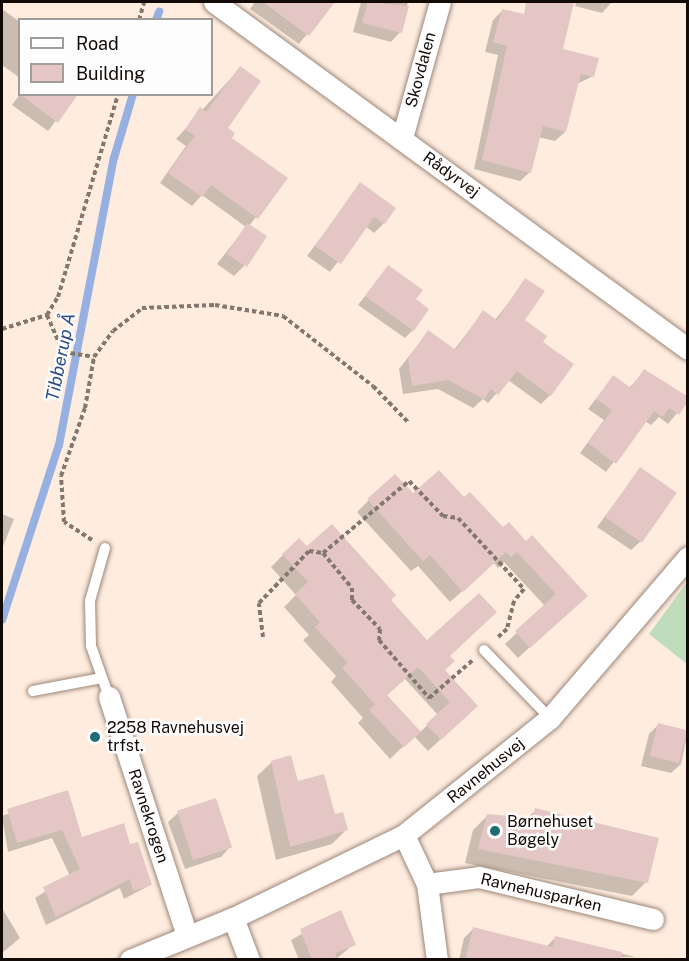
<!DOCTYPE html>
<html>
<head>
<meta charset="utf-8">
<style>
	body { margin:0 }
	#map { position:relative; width:689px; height:961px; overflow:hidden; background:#feecdf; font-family:"Public Sans",sans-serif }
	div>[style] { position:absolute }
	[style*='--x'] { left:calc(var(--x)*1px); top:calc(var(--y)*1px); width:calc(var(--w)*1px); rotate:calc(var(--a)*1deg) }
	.green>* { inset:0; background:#bfdcbc }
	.shadow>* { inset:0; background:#0003 }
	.stream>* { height:8px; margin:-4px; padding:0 4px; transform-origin:4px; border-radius:4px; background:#95b0e1 }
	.building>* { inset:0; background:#e4c7c5; transform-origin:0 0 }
	.path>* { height:4px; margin-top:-2px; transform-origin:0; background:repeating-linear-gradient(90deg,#84776f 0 4.5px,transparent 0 7.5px) }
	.roads { filter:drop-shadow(0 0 2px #9c8779) drop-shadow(0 0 2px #9c8779) }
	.lane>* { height:10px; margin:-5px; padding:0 5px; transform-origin:5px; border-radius:5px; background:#fff }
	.street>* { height:21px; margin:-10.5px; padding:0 10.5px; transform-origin:10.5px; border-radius:10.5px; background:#fff }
	.dots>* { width:16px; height:16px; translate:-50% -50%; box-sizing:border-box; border:3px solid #fdfdfd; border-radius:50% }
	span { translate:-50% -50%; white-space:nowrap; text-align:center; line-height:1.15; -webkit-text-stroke:5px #fdfdfd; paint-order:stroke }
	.street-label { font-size:16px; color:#120a06 }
	.poi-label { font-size:16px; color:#120a06 }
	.left { translate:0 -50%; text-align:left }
	.water-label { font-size:18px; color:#2d4c88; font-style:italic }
	.frame { position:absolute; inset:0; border:3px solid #120a06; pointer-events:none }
	.legend { position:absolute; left:18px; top:18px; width:195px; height:78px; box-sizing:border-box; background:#fdfdfd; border:2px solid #9f9c9a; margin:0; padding:8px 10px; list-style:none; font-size:18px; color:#120a06 }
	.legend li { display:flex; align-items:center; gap:12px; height:30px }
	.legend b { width:30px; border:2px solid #9f9c9a }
</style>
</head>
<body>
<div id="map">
	<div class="green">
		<i style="clip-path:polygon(687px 582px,687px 664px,649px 634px)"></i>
	</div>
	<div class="shadow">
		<i style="clip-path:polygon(255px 2px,333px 2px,299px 44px,250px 9px)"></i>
		<i style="clip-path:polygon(361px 2px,408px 2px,400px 32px,391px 42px,353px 32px)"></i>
		<i style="clip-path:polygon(576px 2px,612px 2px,602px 13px,575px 6px)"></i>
		<i style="clip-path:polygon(2px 9px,20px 22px,20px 78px,2px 65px)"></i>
		<i style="clip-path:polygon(503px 10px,593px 76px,577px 84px,565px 132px,555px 141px,538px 137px,530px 172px,520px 181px,474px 169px,498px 55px,485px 52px,493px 20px)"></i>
		<i style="clip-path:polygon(240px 68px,226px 128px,230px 138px,286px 179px,249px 226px,244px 266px,234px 276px,217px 264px,246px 227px,202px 195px,192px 206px,160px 183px,186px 146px,176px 139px)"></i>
		<i style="clip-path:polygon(20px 94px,76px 94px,48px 131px,12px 105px)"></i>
		<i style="clip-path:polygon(361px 184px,384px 223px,374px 233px,365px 226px,330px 272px,307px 256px)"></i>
		<i style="clip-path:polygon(388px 267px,413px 300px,413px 330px,405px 338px,358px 305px)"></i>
		<i style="clip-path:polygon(526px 280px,523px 320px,541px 343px,550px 395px,541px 404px,508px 380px,488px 403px,483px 399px,473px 408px,438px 389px,403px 394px,399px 369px,428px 332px,454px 350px,483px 312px,495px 320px)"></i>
		<i style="clip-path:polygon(645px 371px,688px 400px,668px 424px,659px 417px,651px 425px,645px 421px,606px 472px,580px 453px,604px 420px,588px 409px,613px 377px,629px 388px)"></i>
		<i style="clip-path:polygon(640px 469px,641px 541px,631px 550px,597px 527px)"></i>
		<i style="clip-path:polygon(413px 495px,464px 499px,526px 543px,574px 607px,518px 658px,505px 644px,545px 606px,504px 562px,498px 568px,494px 563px,450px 602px,418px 566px,411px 571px,357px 512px,368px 501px)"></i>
		<i style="clip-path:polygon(2px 514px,14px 519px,2px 549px)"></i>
		<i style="clip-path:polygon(evenodd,307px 548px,389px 600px,427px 642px,448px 656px,444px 670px,464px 718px,428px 751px,414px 736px,390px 759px,358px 723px,363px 718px,331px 682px,336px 676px,303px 640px,309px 635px,284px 607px,296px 595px,271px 567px,283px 555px,307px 548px,405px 679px,438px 715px,419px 733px,386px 696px,405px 679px)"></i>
		<i style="clip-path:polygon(659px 724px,688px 731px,681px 764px,671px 773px,641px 766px,649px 734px)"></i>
		<i style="clip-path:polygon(272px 762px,346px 830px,332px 844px,276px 860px,257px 776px)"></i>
		<i style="clip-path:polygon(67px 792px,81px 838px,129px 846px,150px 885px,124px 899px,120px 888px,46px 925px,35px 898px,70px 876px,52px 838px,8px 852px,2px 816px)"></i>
		<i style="clip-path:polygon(536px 810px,646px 882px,632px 896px,465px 863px,473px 830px,487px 816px,526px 819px)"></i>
		<i style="clip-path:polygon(178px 813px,230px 847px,221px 857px,185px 869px,168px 822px)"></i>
		<i style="clip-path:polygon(2px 908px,20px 938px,2px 953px)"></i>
		<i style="clip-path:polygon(340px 912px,354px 944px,335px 960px,299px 960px,291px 940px)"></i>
		<i style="clip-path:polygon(473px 929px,546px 947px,556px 937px,635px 957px,459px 960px,464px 938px)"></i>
	</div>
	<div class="stream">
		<i style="--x:156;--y:20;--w:9;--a:-69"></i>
		<i style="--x:2;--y:620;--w:184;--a:-72"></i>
		<i style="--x:59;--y:445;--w:292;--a:-79.2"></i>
		<i style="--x:114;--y:158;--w:67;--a:-73.5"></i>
	</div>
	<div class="building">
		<i style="clip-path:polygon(263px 2px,335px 2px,309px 36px)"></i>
		<i style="clip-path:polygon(368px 2px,409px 6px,402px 33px,362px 23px)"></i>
		<i style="clip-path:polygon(526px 2px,574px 2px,563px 49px,599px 58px,594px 77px,581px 74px,566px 132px,543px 126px,531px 173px,482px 160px,507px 46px,493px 42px,502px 9px,524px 14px)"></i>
		<i style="clip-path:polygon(240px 66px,261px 81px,228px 128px,235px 133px,232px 138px,288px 178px,258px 219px,211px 185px,202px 197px,168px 173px,195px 136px,185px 129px,200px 107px,206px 112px)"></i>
		<i style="clip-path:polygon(20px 94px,78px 94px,58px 123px)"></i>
		<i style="clip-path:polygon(360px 182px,396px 208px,385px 224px,374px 217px,341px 264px,315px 246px)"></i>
		<i style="left:247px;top:223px;width:24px;height:37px;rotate:33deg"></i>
		<i style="clip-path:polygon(388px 265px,423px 290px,416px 299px,429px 309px,414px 331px,365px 296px)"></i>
		<i style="clip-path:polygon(525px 278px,545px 291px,525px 320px,547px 336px,543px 342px,574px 364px,551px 396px,517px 371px,498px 395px,491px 389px,484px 399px,448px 380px,412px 386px,408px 359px,428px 330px,456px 350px,483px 310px,497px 320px)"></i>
		<i style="clip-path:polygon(644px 369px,687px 396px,687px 403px,679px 415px,669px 408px,662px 417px,654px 411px,616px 464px,588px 443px,612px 410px,596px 399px,613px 375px,631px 388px)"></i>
		<i style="left:640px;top:467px;width:45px;height:61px;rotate:35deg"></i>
		<i style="clip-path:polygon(439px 470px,464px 497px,470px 492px,503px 527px,509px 522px,526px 541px,532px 535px,588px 596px,530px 648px,515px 631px,556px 594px,517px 552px,511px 557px,506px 552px,463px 592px,430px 555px,423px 561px,367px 499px,395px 474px,413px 493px)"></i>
		<i style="clip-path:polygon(332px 524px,396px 595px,391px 600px,427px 640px,479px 593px,497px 612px,450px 656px,455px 661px,445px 670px,478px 706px,441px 740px,426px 724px,450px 702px,418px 667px,387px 695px,421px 732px,404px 747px,369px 710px,375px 704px,342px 668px,348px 663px,315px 627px,320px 622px,295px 594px,308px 582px,282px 554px,299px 538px,307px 546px)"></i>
		<i style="left:658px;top:723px;width:30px;height:34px;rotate:14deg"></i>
		<i style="clip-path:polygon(291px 755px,298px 781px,324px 774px,335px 814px,343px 812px,348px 830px,290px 847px,271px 761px)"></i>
		<i style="clip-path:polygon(68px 790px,82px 837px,124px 823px,130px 844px,138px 842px,152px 885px,133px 891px,130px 879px,56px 917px,43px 887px,80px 869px,62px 830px,17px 843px,7px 809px)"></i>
		<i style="left:216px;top:798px;width:52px;height:41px;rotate:72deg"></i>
		<i style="clip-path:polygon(535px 808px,659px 838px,648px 883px,478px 849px,487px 814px,533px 818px)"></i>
		<i style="clip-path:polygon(341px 910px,356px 945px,335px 953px,338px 960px,312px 960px,300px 929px)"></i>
		<i style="clip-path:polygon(473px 927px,553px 947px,555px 936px,622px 952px,621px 960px,465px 960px)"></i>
	</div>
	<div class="path">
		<i style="--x:139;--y:20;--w:19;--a:-74"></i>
		<i style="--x:47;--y:315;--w:40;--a:66.6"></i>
		<i style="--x:63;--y:352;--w:31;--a:9"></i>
		<i style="--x:2;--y:329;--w:47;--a:-17.3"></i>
		<i style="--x:47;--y:315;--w:21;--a:-59"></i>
		<i style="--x:58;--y:297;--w:212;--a:-73.5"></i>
		<i style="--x:92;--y:540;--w:33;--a:-147"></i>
		<i style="--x:64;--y:522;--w:46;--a:-93.7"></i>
		<i style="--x:61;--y:476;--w:72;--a:-70.6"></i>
		<i style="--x:85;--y:408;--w:52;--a:-80"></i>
		<i style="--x:94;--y:357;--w:32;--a:-54"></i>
		<i style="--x:113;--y:331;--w:37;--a:-38"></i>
		<i style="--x:142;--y:308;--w:73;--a:-2.4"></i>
		<i style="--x:215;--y:305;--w:69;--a:9.2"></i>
		<i style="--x:283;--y:316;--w:114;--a:37.9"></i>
		<i style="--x:373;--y:386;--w:52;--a:45.8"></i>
		<i style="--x:323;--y:553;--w:45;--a:50.4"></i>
		<i style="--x:352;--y:588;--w:12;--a:90"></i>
		<i style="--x:352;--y:600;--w:40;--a:46"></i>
		<i style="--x:380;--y:629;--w:11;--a:95"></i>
		<i style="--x:379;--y:640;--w:77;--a:49.2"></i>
		<i style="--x:429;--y:698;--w:58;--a:-40.8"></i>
		<i style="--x:263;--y:637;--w:34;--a:-97"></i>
		<i style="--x:259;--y:603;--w:72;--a:-46.1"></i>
		<i style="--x:309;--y:551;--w:14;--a:8"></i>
		<i style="--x:323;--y:553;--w:112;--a:-39.9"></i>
		<i style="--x:409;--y:481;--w:49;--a:45.8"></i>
		<i style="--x:443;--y:516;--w:15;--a:8"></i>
		<i style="--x:458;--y:518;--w:97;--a:47.1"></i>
		<i style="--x:524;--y:589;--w:16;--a:130"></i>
		<i style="--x:514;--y:601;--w:29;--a:104"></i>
		<i style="--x:507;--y:629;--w:15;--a:138"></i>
	</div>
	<div class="roads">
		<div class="lane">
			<i style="--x:105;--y:548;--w:55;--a:105.8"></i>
			<i style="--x:90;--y:601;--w:45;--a:88.7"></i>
			<i style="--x:91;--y:646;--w:54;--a:70.6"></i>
			<i style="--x:484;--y:650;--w:95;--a:45.9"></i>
			<i style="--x:33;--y:691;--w:70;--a:-10.7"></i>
		</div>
		<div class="street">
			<i style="--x:214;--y:2;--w:587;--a:36.21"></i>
			<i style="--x:402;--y:138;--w:141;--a:-74.4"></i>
			<i style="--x:109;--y:697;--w:250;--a:71.9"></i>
			<i style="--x:404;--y:835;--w:54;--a:64.9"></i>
			<i style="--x:427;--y:884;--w:77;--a:82.5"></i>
			<i style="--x:427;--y:884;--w:52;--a:-7.7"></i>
			<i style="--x:479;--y:877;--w:179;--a:13.6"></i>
			<i style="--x:233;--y:918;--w:45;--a:69.1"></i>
			<i style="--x:130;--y:960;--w:111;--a:-22.2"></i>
			<i style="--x:233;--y:918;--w:190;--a:-25.9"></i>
			<i style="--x:404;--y:835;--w:187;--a:-38.7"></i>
			<i style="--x:550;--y:718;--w:212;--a:-49.4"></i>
		</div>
	</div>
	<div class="dots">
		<i style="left:95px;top:737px;background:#206b74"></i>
		<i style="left:495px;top:831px;background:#206b74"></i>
	</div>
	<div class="street-label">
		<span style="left:421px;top:70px;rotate:-75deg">Skovdalen</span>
		<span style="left:451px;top:175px;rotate:36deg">Rådyrvej</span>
		<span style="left:486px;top:771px;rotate:-39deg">Ravnehusvej</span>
		<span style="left:148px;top:816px;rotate:72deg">Ravnekrogen</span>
		<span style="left:541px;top:893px;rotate:13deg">Ravnehusparken</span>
	</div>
	<div class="poi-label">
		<span class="left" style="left:107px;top:737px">2258 Ravnehusvej<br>trfst.</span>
		<span class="left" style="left:507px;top:831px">Børnehuset<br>Bøgely</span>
	</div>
	<div class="water-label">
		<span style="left:61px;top:357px;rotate:-79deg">Tibberup Å</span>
	</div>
	<div class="frame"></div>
	<ul class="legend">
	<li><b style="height:8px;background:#fff"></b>Road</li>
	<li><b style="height:16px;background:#e4c7c5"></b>Building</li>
	</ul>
</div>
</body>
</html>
